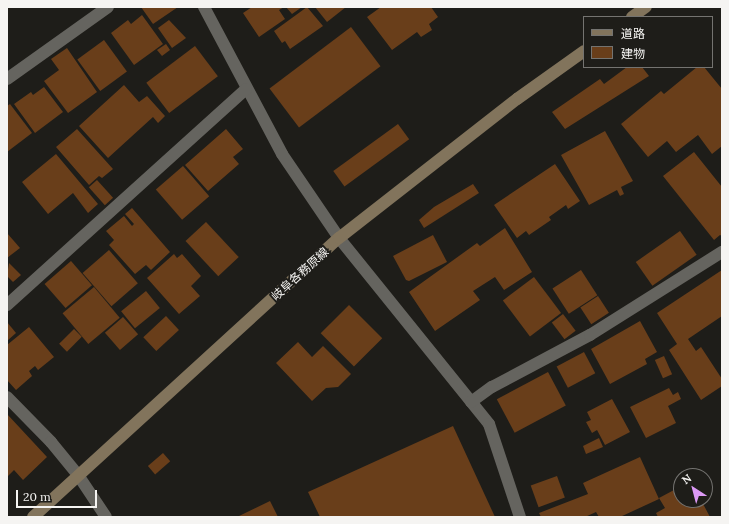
<!DOCTYPE html>
<html>
<head>
<meta charset="utf-8">
<style>
	body { margin:0 }
	#map { position:relative; width:729px; height:524px; overflow:hidden; background:#1e1d19; font-family:Lora,"Noto Sans JP",serif }
	div>[style] { position:absolute }
	[style*='--x'] { left:calc(var(--x)*1px); top:calc(var(--y)*1px); width:calc(var(--w)*1px); rotate:calc(var(--a)*1deg) }
	.building>* { inset:0; background:#693e1a; transform-origin:0 0 }
	.street>* { height:12px; margin:-6px; padding:0 6px; transform-origin:6px; border-radius:6px; background:#65645f }
	.secondary>* { height:12px; margin:-6px; padding:0 6px; transform-origin:6px; border-radius:6px; background:#82745c }
	span { translate:-50% -50%; white-space:nowrap; text-align:center; line-height:1.15; -webkit-text-stroke:4px #1e1d19; paint-order:stroke }
	.street-label { font-size:12px; color:#f5f4f2 }
	.frame { position:absolute; inset:0; border:8px solid #f5f4f2; pointer-events:none }
	.legend { position:absolute; left:583px; top:16px; width:130px; height:52px; box-sizing:border-box; background:#1e1d19; border:1px solid #747370; margin:0; padding:5px 7px; list-style:none; font-size:12px; color:#f5f4f2 }
	.legend li { display:flex; align-items:center; gap:8px; height:20px }
	.legend b { width:20px; border:1px solid #747370 }
	.north { position:absolute; left:673px; top:468px; width:40px; height:40px; box-sizing:border-box; background:#1e1d19; border:1px solid #747370; border-radius:50%; rotate:324deg; font-size:11px; font-weight:700; line-height:16px; text-align:center; color:#f5f4f2 }
	.north::after { content:''; display:block; margin:auto; width:14px; height:18px; background:#dc99f5; clip-path:polygon(50% 0,100% 100%,50% 72%,0 100%) }
	.scale { position:absolute; left:16px; top:490px; width:81px; height:18px; box-sizing:border-box; border:2px solid #f5f4f2; border-top:0; padding-left:5px; font-size:12px; line-height:14px; white-space:nowrap; color:#f5f4f2; -webkit-text-stroke:3px #1e1d19; paint-order:stroke }
</style>
</head>
<body>
<div id="map">
	<div class="building">
		<i style="clip-path:polygon(141px 7px,178px 7px,153px 24px)"></i>
		<i style="clip-path:polygon(252px 7px,284px 7px,279px 10px,285px 19px,259px 37px,243px 13px)"></i>
		<i style="clip-path:polygon(286px 7px,302px 7px,292px 14px)"></i>
		<i style="clip-path:polygon(307px 7px,323px 26px,290px 49px,285px 41px,282px 43px,274px 31px)"></i>
		<i style="clip-path:polygon(315px 7px,346px 7px,327px 22px)"></i>
		<i style="clip-path:polygon(381px 7px,431px 7px,438px 17px,429px 24px,432px 30px,421px 37px,417px 32px,392px 50px,367px 17px)"></i>
		<i style="clip-path:polygon(142px 15px,163px 44px,134px 65px,111px 33px,128px 20px,131px 24px)"></i>
		<i style="clip-path:polygon(169px 20px,186px 38px,172px 48px,158px 28px)"></i>
		<i style="left:351px;top:27px;width:49px;height:102px;rotate:53deg"></i>
		<i style="left:104px;top:40px;width:39px;height:33px;rotate:54deg"></i>
		<i style="clip-path:polygon(166px 44px,170px 50px,162px 56px,157px 50px)"></i>
		<i style="left:195px;top:46px;width:38px;height:61px;rotate:53deg"></i>
		<i style="clip-path:polygon(67px 48px,97px 92px,68px 113px,44px 81px,59px 70px,51px 59px)"></i>
		<i style="clip-path:polygon(627px 67px,642px 67px,649px 76px,565px 129px,552px 112px,600px 79px,604px 84px)"></i>
		<i style="clip-path:polygon(697px 67px,704px 67px,722px 89px,722px 146px,712px 154px,698px 135px,676px 152px,667px 141px,648px 157px,621px 124px,661px 91px,664px 94px)"></i>
		<i style="clip-path:polygon(124px 85px,139px 102px,147px 96px,165px 116px,158px 123px,153px 117px,108px 158px,79px 126px)"></i>
		<i style="clip-path:polygon(44px 87px,63px 112px,35px 133px,14px 104px,31px 92px,33px 95px)"></i>
		<i style="clip-path:polygon(10px 104px,32px 133px,7px 152px,7px 106px)"></i>
		<i style="left:398px;top:124px;width:19px;height:80px;rotate:54deg"></i>
		<i style="clip-path:polygon(77px 129px,113px 169px,102px 178px,99px 176px,89px 185px,56px 147px)"></i>
		<i style="clip-path:polygon(226px 129px,243px 149px,233px 157px,239px 164px,208px 191px,185px 165px)"></i>
		<i style="clip-path:polygon(605px 131px,633px 181px,621px 187px,624px 194px,620px 196px,617px 190px,589px 205px,561px 155px)"></i>
		<i style="clip-path:polygon(694px 152px,722px 187px,722px 236px,720px 235px,714px 240px,663px 176px)"></i>
		<i style="clip-path:polygon(56px 154px,98px 204px,88px 213px,73px 193px,48px 214px,22px 182px)"></i>
		<i style="clip-path:polygon(555px 164px,580px 201px,568px 209px,566px 205px,549px 217px,551px 220px,529px 235px,526px 231px,517px 238px,494px 205px)"></i>
		<i style="left:183px;top:166px;width:40px;height:36px;rotate:49deg"></i>
		<i style="left:97px;top:180px;width:24px;height:11px;rotate:48deg"></i>
		<i style="clip-path:polygon(473px 184px,479px 193px,424px 228px,419px 220px,434px 207px)"></i>
		<i style="clip-path:polygon(132px 208px,170px 252px,151px 270px,146px 265px,135px 274px,109px 245px,114px 240px,106px 231px,124px 216px,132px 226px,134px 224px,125px 214px)"></i>
		<i style="left:206px;top:222px;width:48px;height:28px;rotate:47deg"></i>
		<i style="clip-path:polygon(505px 228px,532px 272px,504px 290px,495px 277px,473px 291px,480px 300px,435px 331px,409px 292px,477px 243px,480px 246px)"></i>
		<i style="left:680px;top:231px;width:29px;height:54px;rotate:55deg"></i>
		<i style="clip-path:polygon(7px 233px,20px 248px,7px 258px)"></i>
		<i style="clip-path:polygon(433px 235px,447px 262px,409px 281px,406px 280px,393px 256px)"></i>
		<i style="left:109px;top:250px;width:44px;height:35px;rotate:49deg"></i>
		<i style="clip-path:polygon(174px 254px,177px 258px,182px 254px,201px 276px,191px 286px,200px 296px,179px 314px,147px 278px)"></i>
		<i style="left:71px;top:261px;width:32px;height:35px;rotate:49deg"></i>
		<i style="clip-path:polygon(9px 263px,21px 275px,13px 282px,7px 276px)"></i>
		<i style="left:581px;top:270px;width:30px;height:34px;rotate:57deg"></i>
		<i style="clip-path:polygon(722px 270px,722px 316px,688px 339px,696px 351px,701px 347px,722px 379px,722px 386px,701px 400px,669px 350px,677px 344px,657px 313px)"></i>
		<i style="left:534px;top:277px;width:45px;height:39px;rotate:53deg"></i>
		<i style="left:94px;top:287px;width:40px;height:41px;rotate:50deg"></i>
		<i style="left:146px;top:291px;width:22px;height:32px;rotate:51deg"></i>
		<i style="left:598px;top:296px;width:20px;height:21px;rotate:57deg"></i>
		<i style="left:349px;top:305px;width:47px;height:40px;rotate:45deg"></i>
		<i style="left:563px;top:314px;width:21px;height:14px;rotate:53deg"></i>
		<i style="left:166px;top:316px;width:19px;height:31px;rotate:47deg"></i>
		<i style="left:123px;top:317px;width:23px;height:24px;rotate:49deg"></i>
		<i style="clip-path:polygon(640px 321px,657px 352px,645px 359px,647px 364px,610px 384px,591px 349px)"></i>
		<i style="clip-path:polygon(7px 322px,16px 333px,7px 341px)"></i>
		<i style="clip-path:polygon(29px 327px,54px 357px,38px 370px,35px 366px,29px 371px,32px 376px,16px 390px,7px 380px,7px 345px)"></i>
		<i style="left:74px;top:329px;width:11px;height:21px;rotate:45deg"></i>
		<i style="clip-path:polygon(298px 342px,312px 357px,323px 346px,351px 374px,338px 387px,326px 388px,312px 401px,276px 363px)"></i>
		<i style="left:584px;top:352px;width:24px;height:31px;rotate:62deg"></i>
		<i style="left:664px;top:356px;width:20px;height:10px;rotate:66deg"></i>
		<i style="left:548px;top:372px;width:38px;height:58px;rotate:62deg"></i>
		<i style="clip-path:polygon(669px 388px,673px 395px,678px 392px,681px 399px,668px 406px,676px 423px,646px 438px,630px 407px)"></i>
		<i style="clip-path:polygon(612px 399px,630px 432px,605px 445px,597px 430px,592px 433px,586px 422px,591px 420px,587px 412px)"></i>
		<i style="clip-path:polygon(7px 414px,47px 457px,23px 480px,14px 470px,7px 477px)"></i>
		<i style="clip-path:polygon(453px 426px,495px 517px,320px 517px,308px 492px)"></i>
		<i style="clip-path:polygon(599px 438px,603px 447px,586px 454px,583px 446px)"></i>
		<i style="left:163px;top:453px;width:11px;height:20px;rotate:49deg"></i>
		<i style="clip-path:polygon(640px 457px,659px 499px,620px 517px,599px 517px,596px 512px,585px 517px,541px 517px,539px 513px,588px 494px,583px 483px)"></i>
		<i style="left:557px;top:476px;width:23px;height:28px;rotate:70deg"></i>
		<i style="clip-path:polygon(674px 490px,677px 495px,681px 493px,681px 500px,701px 500px,710px 517px,658px 517px,656px 513px,665px 508px,659px 498px)"></i>
		<i style="clip-path:polygon(270px 501px,278px 517px,239px 516px)"></i>
	</div>
	<div class="street">
		<i style="--x:204;--y:7;--w:166;--a:62"></i>
		<i style="--x:282;--y:154;--w:102;--a:55.8"></i>
		<i style="--x:339;--y:238;--w:239;--a:51.1"></i>
		<i style="--x:489;--y:424;--w:98;--a:71.6"></i>
		<i style="--x:7;--y:79;--w:124;--a:-35.5"></i>
		<i style="--x:7;--y:305;--w:322;--a:-42.1"></i>
		<i style="--x:7;--y:397;--w:63;--a:45.6"></i>
		<i style="--x:51;--y:442;--w:43;--a:50.7"></i>
		<i style="--x:78;--y:475;--w:50;--a:56.3"></i>
		<i style="--x:471;--y:402;--w:26;--a:-36"></i>
		<i style="--x:492;--y:387;--w:111;--a:-28"></i>
		<i style="--x:590;--y:335;--w:156;--a:-32.2"></i>
	</div>
	<div class="secondary">
		<i style="--x:632;--y:17;--w:17;--a:-36"></i>
		<i style="--x:33;--y:517;--w:414;--a:-42.4"></i>
		<i style="--x:339;--y:238;--w:226;--a:-38"></i>
		<i style="--x:517;--y:99;--w:82;--a:-35.6"></i>
	</div>
	<div class="street-label">
		<span style="left:300px;top:274px;rotate:-42deg">岐阜各務原線</span>
	</div>
	<div class="frame"></div>
	<ul class="legend">
	<li><b style="height:5px;background:#82745c"></b>道路</li>
	<li><b style="height:11px;background:#693e1a"></b>建物</li>
	</ul>
	<div class="north">N</div>
	<div class="scale">20 m</div>
</div>
</body>
</html>
